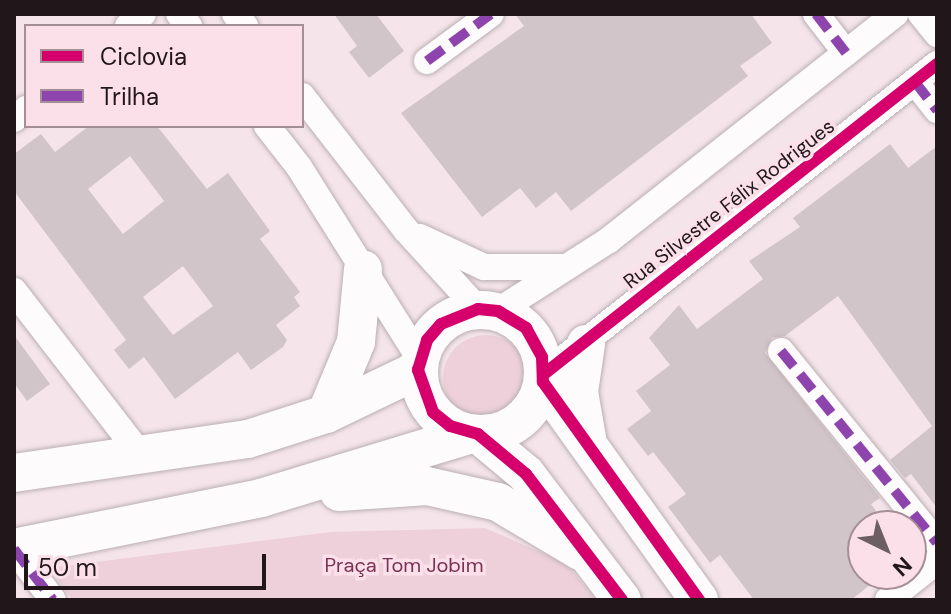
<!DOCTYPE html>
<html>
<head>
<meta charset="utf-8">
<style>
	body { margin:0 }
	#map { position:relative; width:951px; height:614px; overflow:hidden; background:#f5e5eb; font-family:"DM Sans",sans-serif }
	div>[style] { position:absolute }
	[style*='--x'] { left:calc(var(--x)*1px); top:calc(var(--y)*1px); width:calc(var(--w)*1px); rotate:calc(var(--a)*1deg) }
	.green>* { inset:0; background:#edd0da }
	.round { border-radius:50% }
	.building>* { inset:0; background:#d1c5c9 }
	.roads { filter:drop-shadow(0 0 2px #baafb3) drop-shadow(0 0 2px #baafb3) }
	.street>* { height:26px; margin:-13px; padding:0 13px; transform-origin:13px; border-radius:13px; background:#fefbfc }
	.secondary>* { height:38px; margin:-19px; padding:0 19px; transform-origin:19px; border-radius:19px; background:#fefbfc }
	.secondary>.ring { margin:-19px; padding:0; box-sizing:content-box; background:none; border:38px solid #fefbfc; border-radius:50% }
	.quiet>* { height:10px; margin-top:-5px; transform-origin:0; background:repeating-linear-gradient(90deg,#8e44ad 0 20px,transparent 0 30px) }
	.cycleway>* { height:12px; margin:-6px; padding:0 6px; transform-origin:6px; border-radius:6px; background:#d6006c }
	span { translate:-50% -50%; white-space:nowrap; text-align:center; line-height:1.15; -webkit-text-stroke:7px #fbdfe9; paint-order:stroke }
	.street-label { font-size:20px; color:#21171b }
	.park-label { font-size:20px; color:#7b3153 }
	.frame { position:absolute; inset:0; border:16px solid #21171b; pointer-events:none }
	.legend { position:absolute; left:24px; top:24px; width:280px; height:104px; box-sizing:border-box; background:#fbdfe9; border:2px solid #a48f97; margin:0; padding:10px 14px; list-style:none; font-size:24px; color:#21171b }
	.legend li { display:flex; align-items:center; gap:16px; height:40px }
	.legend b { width:40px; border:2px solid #a48f97 }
	.north { position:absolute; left:847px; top:510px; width:80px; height:80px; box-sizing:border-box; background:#fbdfe9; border:2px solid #a48f97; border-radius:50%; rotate:137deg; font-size:22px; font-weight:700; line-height:32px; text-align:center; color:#21171b }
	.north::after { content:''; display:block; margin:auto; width:28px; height:36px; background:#6b5f64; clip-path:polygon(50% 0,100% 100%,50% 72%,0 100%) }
	.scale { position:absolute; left:24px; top:554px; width:242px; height:36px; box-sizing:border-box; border:4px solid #21171b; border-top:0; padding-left:10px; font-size:24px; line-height:28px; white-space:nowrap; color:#21171b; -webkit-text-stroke:6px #fbdfe9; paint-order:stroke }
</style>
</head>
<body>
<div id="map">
	<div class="green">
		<i class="round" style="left:443px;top:335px;width:86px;height:86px"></i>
		<i style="clip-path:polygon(485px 528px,566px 563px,596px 600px,73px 600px,49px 568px,331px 532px)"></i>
	</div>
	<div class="building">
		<i style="clip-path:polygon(334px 14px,376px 14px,404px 51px,369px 78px,349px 52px,357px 46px)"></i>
		<i style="clip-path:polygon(515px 14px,751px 14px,772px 43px,740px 66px,748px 76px,571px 211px,556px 192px,536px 208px,520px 188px,482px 217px,401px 113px,524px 26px)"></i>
		<i style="clip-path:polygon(evenodd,89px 126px,157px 126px,207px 189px,228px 173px,270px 231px,260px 239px,300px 292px,294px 297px,300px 306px,276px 325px,287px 340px,283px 347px,251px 370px,238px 352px,175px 399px,144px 357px,129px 369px,114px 350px,126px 340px,14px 191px,14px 154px,41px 134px,55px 152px,89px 126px,130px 156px,164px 201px,123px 234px,88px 189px,130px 156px,89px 126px,183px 266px,213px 306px,173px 335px,143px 297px,183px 266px)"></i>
		<i style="clip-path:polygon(890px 144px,908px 168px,937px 146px,937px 508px,911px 474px,905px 478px,890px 460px,932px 426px,838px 296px,785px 336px,772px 338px,765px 353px,880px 498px,871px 504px,887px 526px,863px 526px,863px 574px,875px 581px,851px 600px,754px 600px,720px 555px,710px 563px,678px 520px,668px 507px,686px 494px,653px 452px,648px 456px,627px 429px,651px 411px,636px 391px,670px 365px,649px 338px,679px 305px,697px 329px,763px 279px,749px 261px,800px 227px,793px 218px)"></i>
		<i style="clip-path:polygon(14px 335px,50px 384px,27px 401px,14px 383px)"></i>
	</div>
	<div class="roads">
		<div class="street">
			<i style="--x:179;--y:14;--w:16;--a:50"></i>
			<i style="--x:235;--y:14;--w:16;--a:50"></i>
			<i style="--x:816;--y:14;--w:49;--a:52.4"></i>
			<i style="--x:921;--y:14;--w:26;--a:51"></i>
			<i style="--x:128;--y:26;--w:19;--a:-39"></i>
			<i style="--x:427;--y:61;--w:79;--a:-36.3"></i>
			<i style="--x:915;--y:82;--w:36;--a:52"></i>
			<i style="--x:302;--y:96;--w:170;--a:52.2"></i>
			<i style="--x:406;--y:230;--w:107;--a:47.7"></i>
			<i style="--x:14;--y:119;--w:16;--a:-40"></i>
			<i style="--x:267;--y:126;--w:52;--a:52"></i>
			<i style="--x:299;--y:167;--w:227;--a:57.8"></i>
			<i style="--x:420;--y:237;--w:71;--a:25.1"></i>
			<i style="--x:484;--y:267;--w:82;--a:0"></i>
			<i style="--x:14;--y:291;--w:211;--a:52.3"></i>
			<i style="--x:498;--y:311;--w:132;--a:-32.6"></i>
			<i style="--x:609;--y:240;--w:365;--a:-38.3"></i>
			<i style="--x:781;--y:351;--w:247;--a:50.9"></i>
			<i style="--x:544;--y:374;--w:501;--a:-38.27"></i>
			<i style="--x:14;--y:549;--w:64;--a:52.6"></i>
			<i style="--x:888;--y:600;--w:63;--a:-38.5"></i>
		</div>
		<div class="secondary">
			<i class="ring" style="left:419px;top:310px;width:86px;height:86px"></i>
			<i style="--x:586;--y:344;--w:49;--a:98.3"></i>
			<i style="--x:579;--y:392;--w:47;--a:80.1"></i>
			<i style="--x:543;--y:382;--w:268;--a:54.4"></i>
			<i style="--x:326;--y:414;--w:78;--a:-67.4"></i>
			<i style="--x:356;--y:342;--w:73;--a:-84.5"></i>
			<i style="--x:478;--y:434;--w:62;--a:39.8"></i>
			<i style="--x:526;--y:474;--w:158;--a:52.7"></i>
			<i style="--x:14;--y:473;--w:236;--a:-8.3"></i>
			<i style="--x:248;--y:439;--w:82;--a:-17.8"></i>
			<i style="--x:326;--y:414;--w:102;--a:-25.6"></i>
			<i style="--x:339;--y:492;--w:88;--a:-3.9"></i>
			<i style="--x:427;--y:486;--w:73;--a:12.7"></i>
			<i style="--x:498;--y:502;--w:96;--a:30.9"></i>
			<i style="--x:14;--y:548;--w:252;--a:-11.4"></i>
			<i style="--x:261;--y:498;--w:220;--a:-16.9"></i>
		</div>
	</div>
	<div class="quiet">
		<i style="--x:816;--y:14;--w:49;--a:52.4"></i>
		<i style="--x:427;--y:61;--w:79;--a:-36.3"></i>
		<i style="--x:915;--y:82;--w:36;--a:52"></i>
		<i style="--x:781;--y:351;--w:247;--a:50.9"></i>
		<i style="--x:14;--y:549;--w:64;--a:52.6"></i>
	</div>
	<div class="cycleway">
		<i style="--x:544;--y:374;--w:501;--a:-38.27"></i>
		<i style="--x:622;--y:600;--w:158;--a:-127.3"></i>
		<i style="--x:526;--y:474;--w:62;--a:-140.2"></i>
		<i style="--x:478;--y:434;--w:29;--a:-164"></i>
		<i style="--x:450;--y:426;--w:22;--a:-141"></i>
		<i style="--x:433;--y:412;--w:45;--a:-109.7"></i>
		<i style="--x:418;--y:370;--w:31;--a:-73"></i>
		<i style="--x:427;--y:340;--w:21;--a:-49"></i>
		<i style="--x:441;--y:324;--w:40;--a:-22"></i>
		<i style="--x:478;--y:309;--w:20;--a:6"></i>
		<i style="--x:498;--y:311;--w:33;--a:31"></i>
		<i style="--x:526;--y:328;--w:33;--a:61"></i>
		<i style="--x:542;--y:357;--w:25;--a:88"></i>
		<i style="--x:543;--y:382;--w:268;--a:54.4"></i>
	</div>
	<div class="street-label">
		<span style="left:729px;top:204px;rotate:-38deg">Rua Silvestre Félix Rodrigues</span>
	</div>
	<div class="park-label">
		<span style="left:404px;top:565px">Praça Tom Jobim</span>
	</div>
	<div class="frame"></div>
	<ul class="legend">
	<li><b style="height:10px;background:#d6006c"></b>Ciclovia</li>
	<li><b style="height:10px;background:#8e44ad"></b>Trilha</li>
	</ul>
	<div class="north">N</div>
	<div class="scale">50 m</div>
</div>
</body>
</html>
